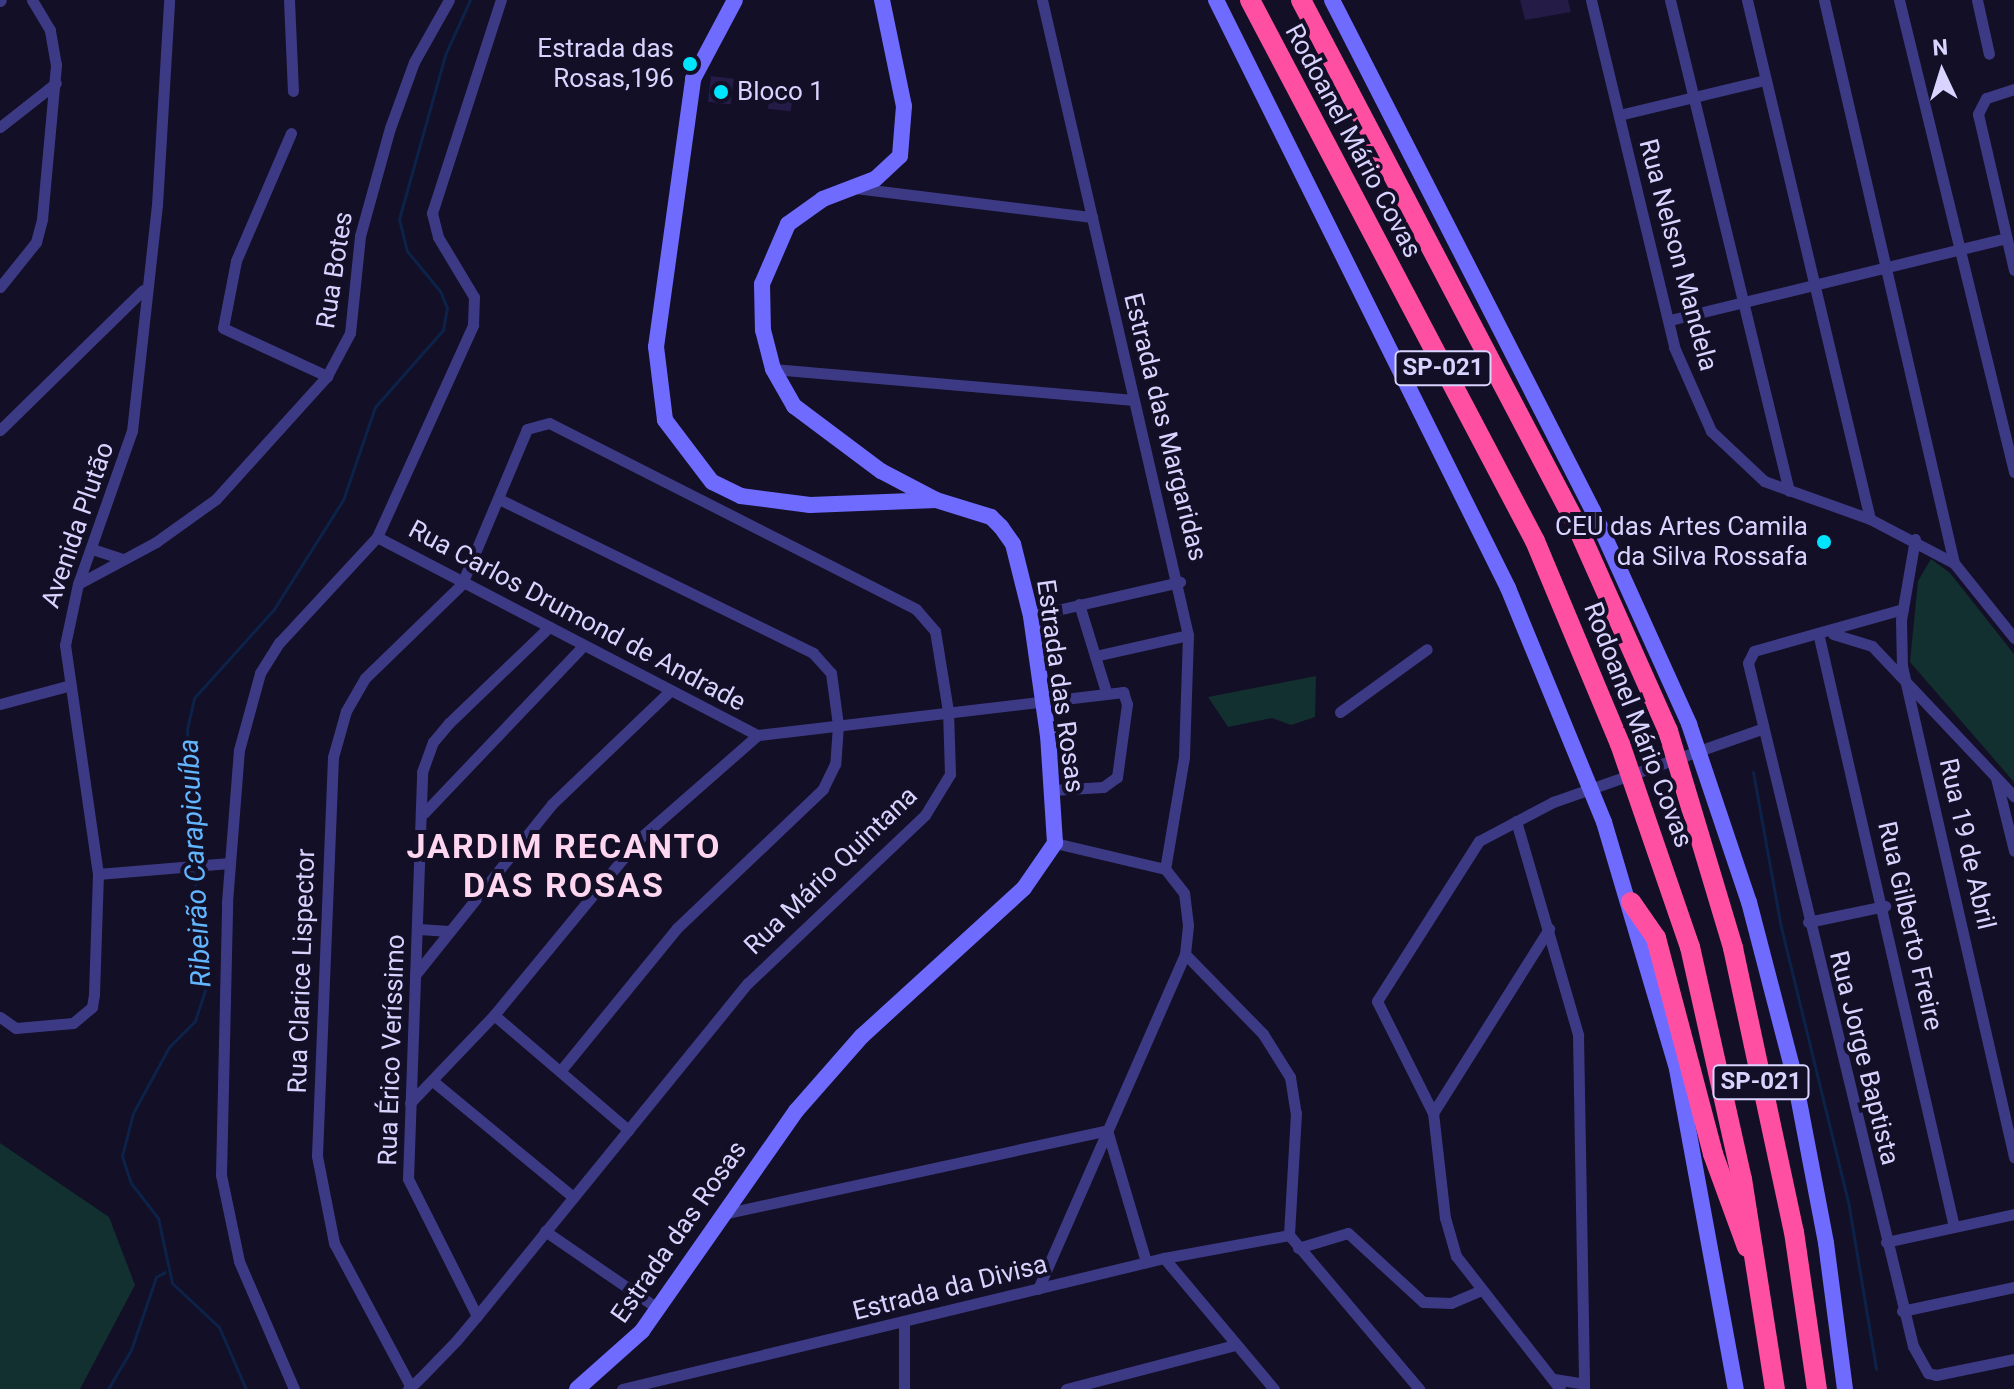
<!DOCTYPE html>
<html>
<head>
<meta charset="utf-8">
<style>
	body { margin:0 }
	#map { position:relative; width:2014px; height:1389px; overflow:hidden; background:#130f26; font-family:Roboto,sans-serif }
	div>[style] { position:absolute }
	[style*='--x'] { left:calc(var(--x)*1px); top:calc(var(--y)*1px); width:calc(var(--w)*1px); rotate:calc(var(--a)*1deg) }
	.green>* { inset:0; background:#12302f }
	.stream>* { height:3px; margin:-1.5px; padding:0 1.5px; transform-origin:1.5px; border-radius:1.5px; background:#0c2248 }
	.building>* { inset:0; background:#241b47; transform-origin:0 0 }
	.street>* { height:11px; margin:-5.5px; padding:0 5.5px; transform-origin:5.5px; border-radius:5.5px; background:#3d3a85 }
	.secondary>* { height:16px; margin:-8px; padding:0 8px; transform-origin:8px; border-radius:8px; background:#6f6bff }
	.highway>* { height:20px; margin:-10px; padding:0 10px; transform-origin:10px; border-radius:10px; background:#ff4fa3 }
	.dots>* { width:22px; height:22px; translate:-50% -50%; box-sizing:border-box; border:4px solid #130f26; border-radius:50% }
	span { translate:-50% -50%; white-space:nowrap; text-align:center; line-height:1.15; -webkit-text-stroke:8px #130f26; paint-order:stroke }
	.shield-label span { padding:2px 6px; background:#130f26; border:2px solid; border-radius:6px; -webkit-text-stroke-width:0 }
	.shield-label { font-size:24px; color:#d9d4ff; font-weight:700 }
	.poi-label { font-size:26px; color:#d9d4ff }
	.right { translate:-100% -50%; text-align:right }
	.left { translate:0 -50%; text-align:left }
	.street-label { font-size:26px; color:#d9d4ff }
	.water-label { font-size:28px; color:#62b6ff; font-style:italic }
	.district-label { font-size:34px; color:#ffd6f0; font-weight:700; letter-spacing:2px }
	.north { position:absolute; left:1902px; top:32px; width:80px; height:80px; -webkit-text-stroke:6px #130f26; paint-order:stroke; rotate:356deg; font-size:22px; font-weight:700; line-height:32px; text-align:center; color:#d9d4ff }
	.north::after { content:''; display:block; margin:auto; width:28px; height:36px; background:#d9d4ff; clip-path:polygon(50% 0,100% 100%,50% 72%,0 100%) }
</style>
</head>
<body>
<div id="map">
	<div class="green">
		<i style="clip-path:polygon(1931px 559px,1950px 573px,2014px 654px,2014px 782px,1910px 662px,1918px 581px)"></i>
		<i style="clip-path:polygon(1316px 676px,1315px 717px,1291px 725px,1272px 718px,1228px 727px,1208px 697px)"></i>
		<i style="clip-path:polygon(0 1143px,109px 1217px,135px 1285px,80px 1389px,0 1389px)"></i>
	</div>
	<div class="stream">
		<i style="--x:1753;--y:772;--w:158;--a:79.8"></i>
		<i style="--x:1781;--y:927;--w:282;--a:76.3"></i>
		<i style="--x:1848;--y:1201;--w:170;--a:80.5"></i>
		<i style="--x:194;--y:863;--w:134;--a:-93"></i>
		<i style="--x:187;--y:729;--w:32;--a:-77"></i>
		<i style="--x:194;--y:698;--w:120;--a:-48"></i>
		<i style="--x:274;--y:609;--w:129;--a:-57.7"></i>
		<i style="--x:343;--y:500;--w:98;--a:-71"></i>
		<i style="--x:375;--y:407;--w:103;--a:-48.6"></i>
		<i style="--x:443;--y:330;--w:22;--a:-80"></i>
		<i style="--x:447;--y:308;--w:18;--a:-112"></i>
		<i style="--x:440;--y:291;--w:52;--a:-129.5"></i>
		<i style="--x:407;--y:251;--w:33;--a:-104"></i>
		<i style="--x:399;--y:219;--w:170;--a:-74.3"></i>
		<i style="--x:445;--y:55;--w:60;--a:-65.6"></i>
		<i style="--x:194;--y:871;--w:117;--a:84.1"></i>
		<i style="--x:206;--y:987;--w:36;--a:108"></i>
		<i style="--x:195;--y:1021;--w:37;--a:135"></i>
		<i style="--x:169;--y:1047;--w:75;--a:118.6"></i>
		<i style="--x:133;--y:1113;--w:44;--a:104.3"></i>
		<i style="--x:122;--y:1156;--w:28;--a:72"></i>
		<i style="--x:131;--y:1183;--w:44;--a:52.4"></i>
		<i style="--x:158;--y:1218;--w:66;--a:77.8"></i>
		<i style="--x:172;--y:1283;--w:64;--a:43.1"></i>
		<i style="--x:219;--y:1327;--w:68;--a:66.5"></i>
		<i style="--x:108;--y:1389;--w:45;--a:-59.5"></i>
		<i style="--x:131;--y:1350;--w:77;--a:-71.1"></i>
		<i style="--x:156;--y:1277;--w:10;--a:-29"></i>
	</div>
	<div class="building">
		<i style="clip-path:polygon(1520px 0,1568px 0,1571px 12px,1525px 20px)"></i>
		<i style="left:711px;top:76px;width:23px;height:26px;rotate:7deg"></i>
		<i style="left:771px;top:84px;width:23px;height:25px;rotate:7deg"></i>
	</div>
	<div class="street">
		<i style="--x:289;--y:0;--w:91;--a:87.5"></i>
		<i style="--x:1042;--y:0;--w:652;--a:77.05"></i>
		<i style="--x:1188;--y:635;--w:122;--a:91.9"></i>
		<i style="--x:1184;--y:757;--w:114;--a:99.6"></i>
		<i style="--x:1591;--y:0;--w:357;--a:76.5"></i>
		<i style="--x:1674;--y:347;--w:92;--a:66.2"></i>
		<i style="--x:1711;--y:431;--w:73;--a:43.3"></i>
		<i style="--x:1764;--y:481;--w:113;--a:19.7"></i>
		<i style="--x:1870;--y:519;--w:95;--a:27.6"></i>
		<i style="--x:1954;--y:563;--w:96;--a:51.3"></i>
		<i style="--x:1670;--y:0;--w:505;--a:76.38"></i>
		<i style="--x:1747;--y:0;--w:533;--a:76.67"></i>
		<i style="--x:1824;--y:0;--w:578;--a:77"></i>
		<i style="--x:1899;--y:0;--w:486;--a:76.3"></i>
		<i style="--x:1977;--y:0;--w:55;--a:77.5"></i>
		<i style="--x:0;--y:1;--w:1;--a:-45"></i>
		<i style="--x:2014;--y:89;--w:29;--a:162"></i>
		<i style="--x:1986;--y:98;--w:18;--a:117"></i>
		<i style="--x:1978;--y:114;--w:160;--a:77"></i>
		<i style="--x:1619;--y:115;--w:150;--a:-13.5"></i>
		<i style="--x:0;--y:127;--w:71;--a:-38.2"></i>
		<i style="--x:291;--y:133;--w:139;--a:113.3"></i>
		<i style="--x:236;--y:261;--w:68;--a:101"></i>
		<i style="--x:223;--y:328;--w:115;--a:24.8"></i>
		<i style="--x:855;--y:188;--w:239;--a:7"></i>
		<i style="--x:0;--y:287;--w:58;--a:-51.3"></i>
		<i style="--x:36;--y:242;--w:24;--a:-75"></i>
		<i style="--x:42;--y:219;--w:155;--a:-84.8"></i>
		<i style="--x:56;--y:65;--w:36;--a:-100"></i>
		<i style="--x:50;--y:30;--w:35;--a:-121"></i>
		<i style="--x:1670;--y:320;--w:346;--a:-13.7"></i>
		<i style="--x:773;--y:369;--w:362;--a:4.9"></i>
		<i style="--x:0;--y:430;--w:200;--a:-44.4"></i>
		<i style="--x:499;--y:499;--w:350;--a:26.1"></i>
		<i style="--x:813;--y:653;--w:27;--a:48"></i>
		<i style="--x:831;--y:673;--w:52;--a:82.3"></i>
		<i style="--x:838;--y:725;--w:39;--a:94"></i>
		<i style="--x:835;--y:764;--w:28;--a:116"></i>
		<i style="--x:823;--y:789;--w:202;--a:136.4"></i>
		<i style="--x:677;--y:928;--w:182;--a:129.2"></i>
		<i style="--x:377;--y:537;--w:429;--a:27.5"></i>
		<i style="--x:758;--y:735;--w:368;--a:-6.7"></i>
		<i style="--x:1123;--y:692;--w:13;--a:72"></i>
		<i style="--x:1127;--y:704;--w:74;--a:97.8"></i>
		<i style="--x:1117;--y:777;--w:17;--a:144"></i>
		<i style="--x:1103;--y:787;--w:51;--a:176.6"></i>
		<i style="--x:1915;--y:539;--w:82;--a:99.8"></i>
		<i style="--x:1901;--y:620;--w:46;--a:88.8"></i>
		<i style="--x:1902;--y:666;--w:504;--a:77.15"></i>
		<i style="--x:92;--y:549;--w:32;--a:18"></i>
		<i style="--x:78;--y:584;--w:89;--a:-28.3"></i>
		<i style="--x:156;--y:542;--w:74;--a:-35.6"></i>
		<i style="--x:216;--y:499;--w:166;--a:-47.9"></i>
		<i style="--x:327;--y:376;--w:49;--a:-61.9"></i>
		<i style="--x:350;--y:333;--w:98;--a:-84.1"></i>
		<i style="--x:360;--y:236;--w:112;--a:-74.5"></i>
		<i style="--x:390;--y:128;--w:70;--a:-70"></i>
		<i style="--x:414;--y:62;--w:71;--a:-60.6"></i>
		<i style="--x:1079;--y:604;--w:92;--a:72.9"></i>
		<i style="--x:1903;--y:609;--w:155;--a:164.3"></i>
		<i style="--x:1754;--y:651;--w:13;--a:117"></i>
		<i style="--x:1748;--y:663;--w:703;--a:76.42"></i>
		<i style="--x:1913;--y:1346;--w:31;--a:61"></i>
		<i style="--x:1928;--y:1373;--w:8;--a:14"></i>
		<i style="--x:1936;--y:1375;--w:80;--a:-11.6"></i>
		<i style="--x:1031;--y:616;--w:153;--a:-12.9"></i>
		<i style="--x:1833;--y:634;--w:41;--a:17.1"></i>
		<i style="--x:1872;--y:646;--w:207;--a:46.6"></i>
		<i style="--x:1819;--y:637;--w:605;--a:77.11"></i>
		<i style="--x:1095;--y:656;--w:95;--a:-12.7"></i>
		<i style="--x:0;--y:704;--w:73;--a:-15"></i>
		<i style="--x:1340;--y:712;--w:107;--a:-35.9"></i>
		<i style="--x:1996;--y:778;--w:75;--a:76.1"></i>
		<i style="--x:424;--y:813;--w:232;--a:-46.4"></i>
		<i style="--x:1516;--y:821;--w:223;--a:73.8"></i>
		<i style="--x:1578;--y:1035;--w:354;--a:89"></i>
		<i style="--x:98;--y:874;--w:132;--a:-4.8"></i>
		<i style="--x:1808;--y:922;--w:79;--a:-11.7"></i>
		<i style="--x:419;--y:929;--w:30;--a:4"></i>
		<i style="--x:1185;--y:954;--w:112;--a:45.7"></i>
		<i style="--x:1263;--y:1034;--w:51;--a:57.9"></i>
		<i style="--x:1290;--y:1077;--w:36;--a:81"></i>
		<i style="--x:1296;--y:1113;--w:122;--a:93.3"></i>
		<i style="--x:415;--y:975;--w:219;--a:-51.3"></i>
		<i style="--x:552;--y:804;--w:163;--a:-43.8"></i>
		<i style="--x:494;--y:1015;--w:177;--a:40.6"></i>
		<i style="--x:0;--y:1017;--w:19;--a:35"></i>
		<i style="--x:16;--y:1028;--w:57;--a:-5"></i>
		<i style="--x:73;--y:1023;--w:25;--a:-40"></i>
		<i style="--x:92;--y:1007;--w:13;--a:-81"></i>
		<i style="--x:94;--y:994;--w:120;--a:-88.1"></i>
		<i style="--x:98;--y:874;--w:231;--a:-98.2"></i>
		<i style="--x:65;--y:645;--w:62;--a:-78"></i>
		<i style="--x:78;--y:584;--w:162;--a:-70.6"></i>
		<i style="--x:132;--y:431;--w:227;--a:-83.7"></i>
		<i style="--x:157;--y:205;--w:205;--a:-86.6"></i>
		<i style="--x:434;--y:1082;--w:179;--a:39.6"></i>
		<i style="--x:410;--y:1103;--w:122;--a:-46.3"></i>
		<i style="--x:494;--y:1015;--w:228;--a:-50.5"></i>
		<i style="--x:639;--y:839;--w:158;--a:-41.2"></i>
		<i style="--x:1433;--y:1113;--w:218;--a:-57.8"></i>
		<i style="--x:723;--y:1214;--w:393;--a:-12.3"></i>
		<i style="--x:1107;--y:1130;--w:138;--a:73.5"></i>
		<i style="--x:545;--y:1231;--w:136;--a:34.5"></i>
		<i style="--x:1289;--y:1235;--w:202;--a:49.8"></i>
		<i style="--x:1886;--y:1242;--w:131;--a:-12.3"></i>
		<i style="--x:1298;--y:1248;--w:52;--a:-16.7"></i>
		<i style="--x:1348;--y:1233;--w:102;--a:42.6"></i>
		<i style="--x:1423;--y:1302;--w:28;--a:2"></i>
		<i style="--x:1451;--y:1303;--w:30;--a:-23"></i>
		<i style="--x:1164;--y:1258;--w:171;--a:50"></i>
		<i style="--x:1038;--y:1289;--w:366;--a:-66.3"></i>
		<i style="--x:1185;--y:954;--w:29;--a:-84"></i>
		<i style="--x:1188;--y:925;--w:32;--a:-97"></i>
		<i style="--x:1184;--y:893;--w:31;--a:-128"></i>
		<i style="--x:1165;--y:869;--w:113;--a:-166.7"></i>
		<i style="--x:1902;--y:1311;--w:115;--a:-12.1"></i>
		<i style="--x:477;--y:1316;--w:153;--a:-116.7"></i>
		<i style="--x:408;--y:1179;--w:407;--a:-88"></i>
		<i style="--x:422;--y:772;--w:32;--a:-70"></i>
		<i style="--x:433;--y:742;--w:25;--a:-50"></i>
		<i style="--x:449;--y:723;--w:139;--a:-43.8"></i>
		<i style="--x:904;--y:1322;--w:67;--a:90"></i>
		<i style="--x:1554;--y:1379;--w:30;--a:9"></i>
		<i style="--x:294;--y:1389;--w:139;--a:-113.3"></i>
		<i style="--x:239;--y:1261;--w:88;--a:-101.8"></i>
		<i style="--x:221;--y:1175;--w:273;--a:-88.7"></i>
		<i style="--x:227;--y:902;--w:152;--a:-85.5"></i>
		<i style="--x:239;--y:750;--w:80;--a:-74.7"></i>
		<i style="--x:260;--y:673;--w:36;--a:-58"></i>
		<i style="--x:279;--y:643;--w:144;--a:-47.2"></i>
		<i style="--x:377;--y:537;--w:233;--a:-65.6"></i>
		<i style="--x:473;--y:325;--w:28;--a:-88"></i>
		<i style="--x:474;--y:297;--w:70;--a:-121"></i>
		<i style="--x:438;--y:237;--w:25;--a:-104"></i>
		<i style="--x:432;--y:213;--w:224;--a:-72.1"></i>
		<i style="--x:408;--y:1389;--w:4;--a:-34"></i>
		<i style="--x:411;--y:1387;--w:18;--a:-45"></i>
		<i style="--x:424;--y:1374;--w:46;--a:-45.9"></i>
		<i style="--x:456;--y:1341;--w:33;--a:-50"></i>
		<i style="--x:477;--y:1316;--w:429;--a:-50.9"></i>
		<i style="--x:748;--y:983;--w:244;--a:-43.5"></i>
		<i style="--x:925;--y:815;--w:48;--a:-58.6"></i>
		<i style="--x:950;--y:774;--w:63;--a:-91.8"></i>
		<i style="--x:948;--y:711;--w:81;--a:-99.2"></i>
		<i style="--x:935;--y:631;--w:29;--a:-131"></i>
		<i style="--x:916;--y:609;--w:411;--a:-153.1"></i>
		<i style="--x:549;--y:423;--w:23;--a:165"></i>
		<i style="--x:527;--y:429;--w:168;--a:112.8"></i>
		<i style="--x:462;--y:584;--w:135;--a:135.9"></i>
		<i style="--x:365;--y:678;--w:38;--a:120"></i>
		<i style="--x:346;--y:711;--w:48;--a:105.8"></i>
		<i style="--x:333;--y:757;--w:399;--a:92.3"></i>
		<i style="--x:317;--y:1156;--w:89;--a:78.9"></i>
		<i style="--x:334;--y:1243;--w:163;--a:61.9"></i>
		<i style="--x:622;--y:1389;--w:558;--a:-13.59"></i>
		<i style="--x:1164;--y:1258;--w:127;--a:-10.4"></i>
		<i style="--x:1066;--y:1389;--w:175;--a:-14.6"></i>
		<i style="--x:1560;--y:1389;--w:169;--a:-128"></i>
		<i style="--x:1456;--y:1256;--w:40;--a:-106"></i>
		<i style="--x:1445;--y:1218;--w:106;--a:-96.5"></i>
		<i style="--x:1433;--y:1113;--w:125;--a:-116.6"></i>
		<i style="--x:1377;--y:1001;--w:190;--a:-57.5"></i>
		<i style="--x:1479;--y:841;--w:84;--a:-27.8"></i>
		<i style="--x:1553;--y:802;--w:220;--a:-19.3"></i>
	</div>
	<div class="secondary">
		<i style="--x:882;--y:0;--w:108;--a:78.3"></i>
		<i style="--x:904;--y:106;--w:50;--a:94.6"></i>
		<i style="--x:900;--y:156;--w:34;--a:137"></i>
		<i style="--x:875;--y:179;--w:56;--a:159"></i>
		<i style="--x:823;--y:199;--w:43;--a:144.5"></i>
		<i style="--x:788;--y:224;--w:65;--a:113.4"></i>
		<i style="--x:762;--y:284;--w:46;--a:88.8"></i>
		<i style="--x:763;--y:330;--w:40;--a:75.6"></i>
		<i style="--x:773;--y:369;--w:43;--a:60.4"></i>
		<i style="--x:794;--y:406;--w:109;--a:36.8"></i>
		<i style="--x:881;--y:471;--w:62;--a:27.8"></i>
		<i style="--x:1216;--y:0;--w:657;--a:63.59"></i>
		<i style="--x:1508;--y:588;--w:253;--a:67.7"></i>
		<i style="--x:1604;--y:822;--w:258;--a:73.5"></i>
		<i style="--x:1677;--y:1069;--w:325;--a:79.6"></i>
		<i style="--x:1332;--y:0;--w:574;--a:62.94"></i>
		<i style="--x:1593;--y:511;--w:234;--a:65.7"></i>
		<i style="--x:1689;--y:724;--w:188;--a:71.4"></i>
		<i style="--x:1749;--y:902;--w:179;--a:75.4"></i>
		<i style="--x:1794;--y:1075;--w:171;--a:79.2"></i>
		<i style="--x:1826;--y:1243;--w:147;--a:82.6"></i>
		<i style="--x:577;--y:1389;--w:87;--a:-41.7"></i>
		<i style="--x:642;--y:1331;--w:269;--a:-55"></i>
		<i style="--x:796;--y:1111;--w:100;--a:-48.7"></i>
		<i style="--x:862;--y:1036;--w:219;--a:-42.4"></i>
		<i style="--x:1024;--y:888;--w:55;--a:-55.4"></i>
		<i style="--x:1055;--y:843;--w:107;--a:-93.7"></i>
		<i style="--x:1048;--y:736;--w:121;--a:-98.1"></i>
		<i style="--x:1031;--y:616;--w:74;--a:-104"></i>
		<i style="--x:1013;--y:544;--w:21;--a:-125"></i>
		<i style="--x:1001;--y:527;--w:14;--a:-135"></i>
		<i style="--x:991;--y:517;--w:58;--a:-162.8"></i>
		<i style="--x:936;--y:500;--w:126;--a:177.7"></i>
		<i style="--x:810;--y:505;--w:70;--a:-172.6"></i>
		<i style="--x:741;--y:496;--w:32;--a:-154"></i>
		<i style="--x:712;--y:482;--w:78;--a:-127.2"></i>
		<i style="--x:665;--y:420;--w:74;--a:-97"></i>
		<i style="--x:656;--y:347;--w:271;--a:-82.1"></i>
		<i style="--x:693;--y:79;--w:89;--a:-62"></i>
	</div>
	<div class="highway">
		<i style="--x:1250;--y:0;--w:611;--a:62.22"></i>
		<i style="--x:1535;--y:541;--w:220;--a:67.3"></i>
		<i style="--x:1620;--y:744;--w:215;--a:71"></i>
		<i style="--x:1690;--y:947;--w:238;--a:77.4"></i>
		<i style="--x:1742;--y:1179;--w:213;--a:81.1"></i>
		<i style="--x:1301;--y:0;--w:590;--a:62.3"></i>
		<i style="--x:1575;--y:522;--w:229;--a:66"></i>
		<i style="--x:1668;--y:731;--w:227;--a:73.3"></i>
		<i style="--x:1733;--y:948;--w:290;--a:77.9"></i>
		<i style="--x:1794;--y:1232;--w:159;--a:81.7"></i>
		<i style="--x:1631;--y:902;--w:44;--a:55.2"></i>
		<i style="--x:1656;--y:938;--w:223;--a:75.2"></i>
		<i style="--x:1713;--y:1154;--w:99;--a:69.9"></i>
	</div>
	<div class="dots">
		<i style="left:690px;top:64px;background:#00e5ff"></i>
		<i style="left:721px;top:92px;background:#00e5ff"></i>
		<i style="left:1824px;top:542px;background:#00e5ff"></i>
	</div>
	<div class="shield-label">
		<span style="left:1443px;top:368px">SP-021</span>
		<span style="left:1761px;top:1082px">SP-021</span>
	</div>
	<div class="poi-label">
		<span class="right" style="left:674px;top:64px">Estrada das<br>Rosas,196</span>
		<span class="left" style="left:737px;top:92px">Bloco 1</span>
		<span class="right" style="left:1808px;top:542px">CEU das Artes Camila<br>da Silva Rossafa</span>
	</div>
	<div class="street-label">
		<span style="left:1353px;top:141px;rotate:62deg">Rodoanel Mário Covas</span>
		<span style="left:1678px;top:255px;rotate:75deg">Rua Nelson Mandela</span>
		<span style="left:335px;top:270px;rotate:-81deg">Rua Botes</span>
		<span style="left:1165px;top:427px;rotate:76deg">Estrada das Margaridas</span>
		<span style="left:78px;top:525px;rotate:-71deg">Avenida Plutão</span>
		<span style="left:577px;top:616px;rotate:28deg">Rua Carlos Drumond de Andrade</span>
		<span style="left:1060px;top:686px;rotate:82deg">Estrada das Rosas</span>
		<span style="left:1638px;top:725px;rotate:69deg">Rodoanel Mário Covas</span>
		<span style="left:1967px;top:844px;rotate:77deg">Rua 19 de Abril</span>
		<span style="left:831px;top:871px;rotate:-44deg">Rua Mário Quintana</span>
		<span style="left:1910px;top:926px;rotate:77deg">Rua Gilberto Freire</span>
		<span style="left:302px;top:971px;rotate:-88deg">Rua Clarice Lispector</span>
		<span style="left:392px;top:1050px;rotate:-88deg">Rua Érico Veríssimo</span>
		<span style="left:1864px;top:1058px;rotate:76deg">Rua Jorge Baptista</span>
		<span style="left:679px;top:1232px;rotate:-55deg">Estrada das Rosas</span>
		<span style="left:950px;top:1288px;rotate:-14deg">Estrada da Divisa</span>
	</div>
	<div class="water-label">
		<span style="left:195px;top:863px;rotate:-93deg">Ribeirão Carapicuíba</span>
	</div>
	<div class="district-label">
		<span style="left:564px;top:866px">JARDIM RECANTO<br>DAS ROSAS</span>
	</div>
	<div class="north">N</div>
</div>
</body>
</html>
